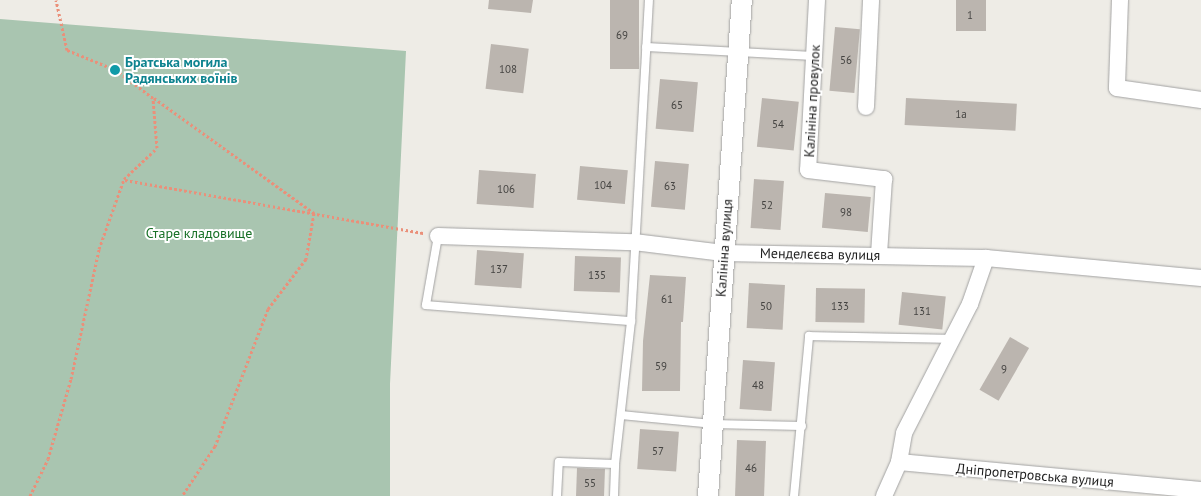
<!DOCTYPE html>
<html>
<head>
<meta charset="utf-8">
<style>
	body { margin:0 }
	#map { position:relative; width:1201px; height:496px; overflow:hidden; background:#eeece6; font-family:"PT Sans",sans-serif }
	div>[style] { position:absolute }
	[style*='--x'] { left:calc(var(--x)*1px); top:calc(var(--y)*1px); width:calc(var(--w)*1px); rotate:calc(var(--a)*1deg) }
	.cemetery>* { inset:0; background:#a9c5b0 }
	.building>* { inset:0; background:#bbb5af; transform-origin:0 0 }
	.path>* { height:3px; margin-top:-1.5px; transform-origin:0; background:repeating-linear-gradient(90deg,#ea907a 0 2.5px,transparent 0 5px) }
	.roads { filter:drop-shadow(0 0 1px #a2a2a2) drop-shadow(0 0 1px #a2a2a2) }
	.service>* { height:8px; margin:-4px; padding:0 4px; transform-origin:4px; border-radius:4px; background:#fff }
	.minor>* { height:16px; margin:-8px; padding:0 8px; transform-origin:8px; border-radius:8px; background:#fff }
	.tertiary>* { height:20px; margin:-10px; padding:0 10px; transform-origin:10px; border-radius:10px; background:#fff }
	.dots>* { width:14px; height:14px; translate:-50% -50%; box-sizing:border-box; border:2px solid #fff; border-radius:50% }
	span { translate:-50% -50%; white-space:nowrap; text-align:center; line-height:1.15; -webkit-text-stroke:4px #fff; paint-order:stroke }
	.number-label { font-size:11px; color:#454442 }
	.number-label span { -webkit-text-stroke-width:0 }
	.culture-label { font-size:14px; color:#0d838f; font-weight:700 }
	.left { translate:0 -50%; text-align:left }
	.street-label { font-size:14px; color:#1e1e1e }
	.park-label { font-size:14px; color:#187127 }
</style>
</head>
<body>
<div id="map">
	<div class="cemetery">
		<i style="clip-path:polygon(0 19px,406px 51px,390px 384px,390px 496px,0 496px)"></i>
	</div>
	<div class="building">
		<i style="clip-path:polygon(489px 0,533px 0,531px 13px,488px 9px)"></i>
		<i style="left:610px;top:0;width:29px;height:69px"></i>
		<i style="left:956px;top:0;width:30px;height:31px"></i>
		<i style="left:835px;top:27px;width:25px;height:64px;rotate:5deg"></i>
		<i style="left:491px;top:44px;width:38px;height:45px;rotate:7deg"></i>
		<i style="left:660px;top:79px;width:38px;height:50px;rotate:5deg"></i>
		<i style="left:762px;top:98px;width:37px;height:49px;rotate:6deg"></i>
		<i style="left:906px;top:98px;width:111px;height:27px;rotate:3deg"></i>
		<i style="left:655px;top:161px;width:34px;height:46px;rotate:5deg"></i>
		<i style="left:580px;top:166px;width:48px;height:34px;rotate:5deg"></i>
		<i style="left:479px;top:170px;width:57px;height:34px;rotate:4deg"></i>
		<i style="left:754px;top:179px;width:30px;height:49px;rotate:4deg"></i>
		<i style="left:825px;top:193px;width:46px;height:35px;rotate:5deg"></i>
		<i style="left:477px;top:250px;width:47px;height:35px;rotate:4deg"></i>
		<i style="left:575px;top:256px;width:46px;height:35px;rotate:2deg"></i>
		<i style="clip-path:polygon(650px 275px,686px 277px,683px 322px,681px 322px,680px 391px,642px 391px,643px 341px)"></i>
		<i style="left:749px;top:283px;width:36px;height:45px;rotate:3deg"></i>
		<i style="left:816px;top:288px;width:49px;height:34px;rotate:1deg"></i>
		<i style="left:902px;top:292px;width:44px;height:33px;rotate:6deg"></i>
		<i style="left:1010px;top:337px;width:22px;height:61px;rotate:30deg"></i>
		<i style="left:743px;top:360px;width:32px;height:49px;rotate:4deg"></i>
		<i style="left:640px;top:429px;width:39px;height:40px;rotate:4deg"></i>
		<i style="left:737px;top:440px;width:29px;height:56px;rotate:2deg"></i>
		<i style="left:577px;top:468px;width:28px;height:28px;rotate:2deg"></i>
	</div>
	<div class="path">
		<i style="--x:154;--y:98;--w:197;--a:35.7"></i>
		<i style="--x:314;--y:213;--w:47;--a:99.9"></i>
		<i style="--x:306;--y:259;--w:63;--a:127.2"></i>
		<i style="--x:268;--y:309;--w:147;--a:111.1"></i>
		<i style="--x:215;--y:446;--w:60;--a:123.4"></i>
		<i style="--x:125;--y:180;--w:304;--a:10.1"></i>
		<i style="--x:30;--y:496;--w:41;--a:-64.1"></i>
		<i style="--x:48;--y:459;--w:83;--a:-74"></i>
		<i style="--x:71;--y:379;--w:133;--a:-77.8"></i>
		<i style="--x:99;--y:249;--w:74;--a:-70.3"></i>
		<i style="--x:124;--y:179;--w:45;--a:-43.2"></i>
		<i style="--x:157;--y:148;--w:50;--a:-94.6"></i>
		<i style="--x:153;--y:98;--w:46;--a:-142.9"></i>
		<i style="--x:116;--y:70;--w:53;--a:-157.8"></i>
		<i style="--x:67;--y:50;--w:51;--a:-102.4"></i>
	</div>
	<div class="roads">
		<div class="service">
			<i style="--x:646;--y:47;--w:168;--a:3.1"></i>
			<i style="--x:438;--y:236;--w:70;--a:99.9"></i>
			<i style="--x:426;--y:305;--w:206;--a:4.5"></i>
			<i style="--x:621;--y:415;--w:91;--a:5.6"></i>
			<i style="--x:712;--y:424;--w:90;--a:1.3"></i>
			<i style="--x:557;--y:496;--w:34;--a:-87"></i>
			<i style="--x:559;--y:462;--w:56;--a:2"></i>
			<i style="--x:615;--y:464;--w:144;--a:-83.6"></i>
			<i style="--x:631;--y:321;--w:322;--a:-86.8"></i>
			<i style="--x:614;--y:496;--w:32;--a:-88"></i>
			<i style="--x:794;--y:496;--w:161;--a:-84.6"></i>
			<i style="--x:809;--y:336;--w:143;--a:1.2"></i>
		</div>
		<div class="minor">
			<i style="--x:817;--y:0;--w:170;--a:93"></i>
			<i style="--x:808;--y:170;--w:77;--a:6.8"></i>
			<i style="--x:884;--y:179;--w:76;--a:93.8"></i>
			<i style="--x:1120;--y:0;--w:88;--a:92"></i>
			<i style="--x:1117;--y:88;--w:85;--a:8.1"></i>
			<i style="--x:866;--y:107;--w:107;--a:-87.3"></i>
			<i style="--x:438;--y:236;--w:196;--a:1.8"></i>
			<i style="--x:634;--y:242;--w:90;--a:7"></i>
			<i style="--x:723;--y:253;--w:263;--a:1.1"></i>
			<i style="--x:986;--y:258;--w:216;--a:5.3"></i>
			<i style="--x:899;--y:462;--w:303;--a:5.3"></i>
			<i style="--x:884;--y:496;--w:37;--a:-66"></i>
			<i style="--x:899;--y:462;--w:29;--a:-80"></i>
			<i style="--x:904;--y:433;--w:145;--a:-62.9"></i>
			<i style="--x:970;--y:304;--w:49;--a:-70.8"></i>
		</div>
		<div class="tertiary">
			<i style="--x:708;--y:496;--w:497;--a:-86.1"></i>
		</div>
	</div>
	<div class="dots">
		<i style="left:115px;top:70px;background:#0f9aa8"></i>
	</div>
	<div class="number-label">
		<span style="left:970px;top:15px">1</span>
		<span style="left:622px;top:35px">69</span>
		<span style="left:846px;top:60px">56</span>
		<span style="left:508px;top:69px">108</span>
		<span style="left:677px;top:105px">65</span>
		<span style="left:961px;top:114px">1а</span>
		<span style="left:778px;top:124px">54</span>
		<span style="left:603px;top:185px">104</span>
		<span style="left:670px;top:186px">63</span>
		<span style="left:506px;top:189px">106</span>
		<span style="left:767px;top:205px">52</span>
		<span style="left:846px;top:212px">98</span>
		<span style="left:499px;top:269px">137</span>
		<span style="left:597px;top:275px">135</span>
		<span style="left:667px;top:299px">61</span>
		<span style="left:766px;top:306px">50</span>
		<span style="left:840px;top:306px">133</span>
		<span style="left:922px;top:311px">131</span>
		<span style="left:661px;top:366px">59</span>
		<span style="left:1004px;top:369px">9</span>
		<span style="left:758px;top:385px">48</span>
		<span style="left:658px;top:451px">57</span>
		<span style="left:751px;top:468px">46</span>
		<span style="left:590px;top:483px">55</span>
	</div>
	<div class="culture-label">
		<span class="left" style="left:125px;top:70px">Братська могила<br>Радянських воїнів</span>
	</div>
	<div class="street-label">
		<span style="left:812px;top:101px;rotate:-87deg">Калініна провулок</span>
		<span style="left:724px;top:248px;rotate:-86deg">Калініна вулиця</span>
		<span style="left:820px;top:254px;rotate:1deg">Менделєєва вулиця</span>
		<span style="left:1035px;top:475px;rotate:5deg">Дніпропетровська вулиця</span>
	</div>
	<div class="park-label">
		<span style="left:199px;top:233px">Старе кладовище</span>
	</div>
</div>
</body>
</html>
